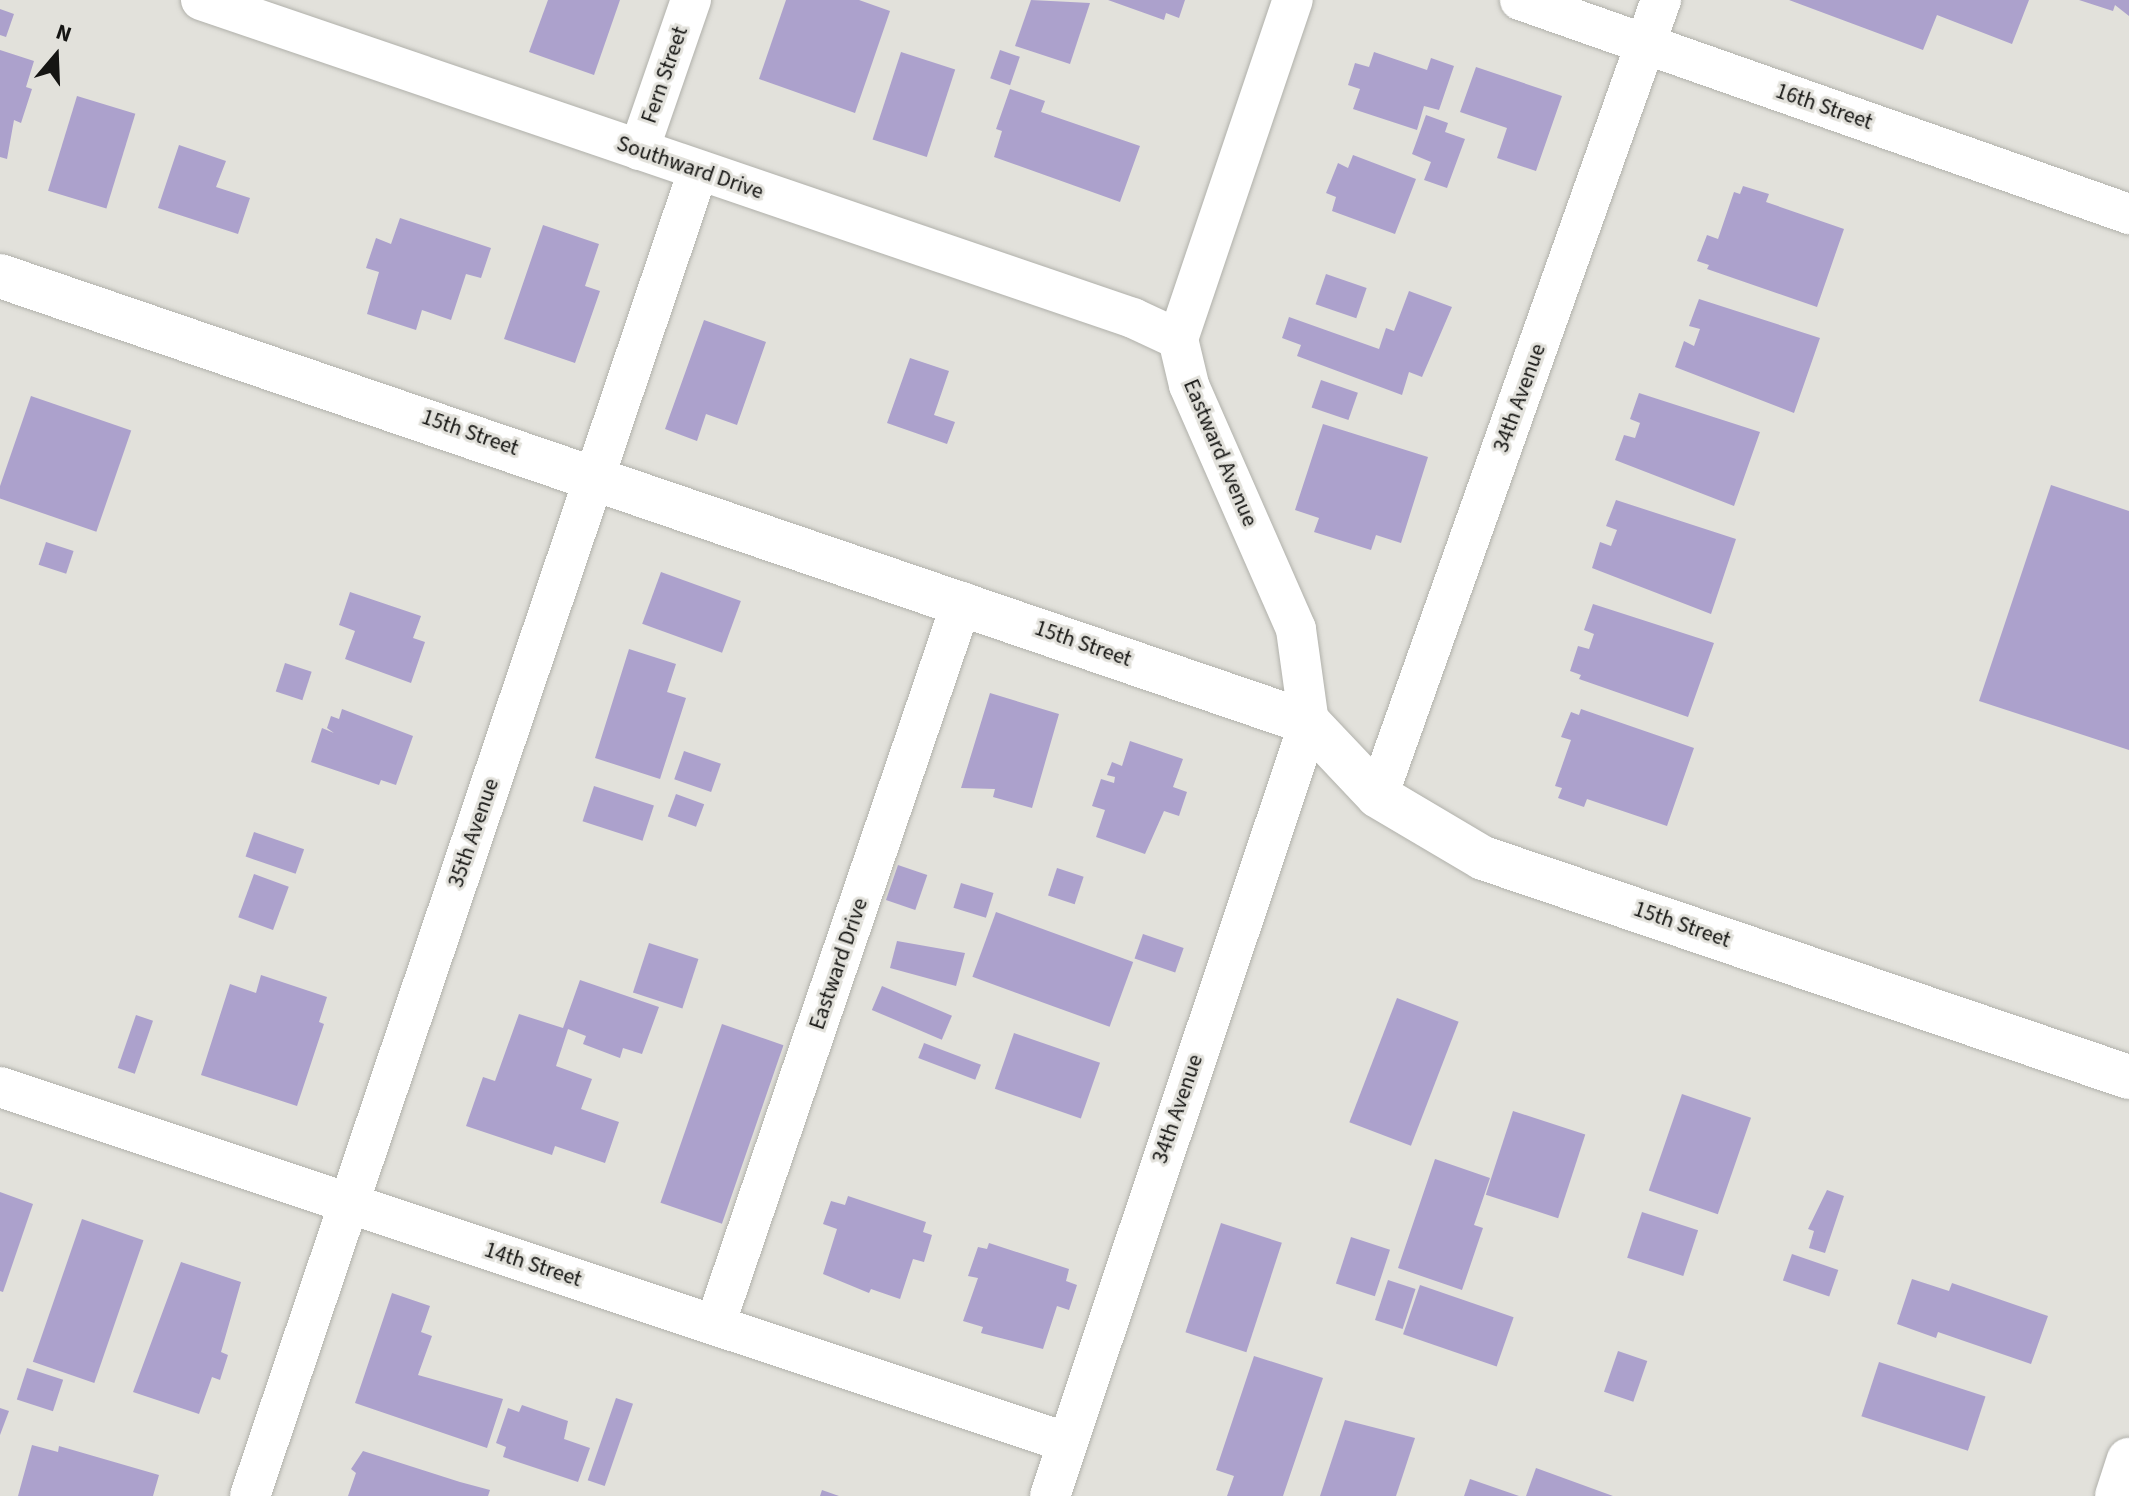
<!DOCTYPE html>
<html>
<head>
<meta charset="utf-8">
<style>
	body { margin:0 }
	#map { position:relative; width:2129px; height:1496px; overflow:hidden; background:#e2e1db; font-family:"Source Sans 3",sans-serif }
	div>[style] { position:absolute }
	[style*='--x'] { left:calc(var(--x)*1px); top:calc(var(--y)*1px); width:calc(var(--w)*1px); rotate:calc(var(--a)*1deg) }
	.building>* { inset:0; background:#aca1cc; transform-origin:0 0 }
	.roads { filter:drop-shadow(0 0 2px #b1b1ab) drop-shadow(0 0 2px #b1b1ab) }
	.minor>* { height:40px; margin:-20px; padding:0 20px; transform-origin:20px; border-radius:20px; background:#fff }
	.tertiary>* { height:44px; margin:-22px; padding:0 22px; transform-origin:22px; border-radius:22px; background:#fff }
	.secondary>* { height:44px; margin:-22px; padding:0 22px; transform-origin:22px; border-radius:22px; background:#fff }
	span { translate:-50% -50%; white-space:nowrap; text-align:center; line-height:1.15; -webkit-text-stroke:6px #e2e1db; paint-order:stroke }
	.street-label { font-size:22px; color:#151513 }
	.north { position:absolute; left:16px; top:16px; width:80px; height:80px; -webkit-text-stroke:6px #e2e1db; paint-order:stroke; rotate:19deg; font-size:22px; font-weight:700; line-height:32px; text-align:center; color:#151513 }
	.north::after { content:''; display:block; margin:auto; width:28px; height:36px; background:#151513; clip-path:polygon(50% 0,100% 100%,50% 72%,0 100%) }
</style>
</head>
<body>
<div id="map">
	<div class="building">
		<i style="clip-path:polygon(548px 0,620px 0,594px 75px,529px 52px)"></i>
		<i style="clip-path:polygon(786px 0,859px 0,890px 11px,855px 113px,759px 79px)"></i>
		<i style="clip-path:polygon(1031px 0,1090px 3px,1070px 64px,1015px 46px)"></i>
		<i style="clip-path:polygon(1108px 0,1185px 0,1179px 18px,1166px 13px,1164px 20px)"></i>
		<i style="clip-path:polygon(1789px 0,2029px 0,2012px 44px,1937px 15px,1923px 50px)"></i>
		<i style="clip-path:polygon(2079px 0,2129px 0,2129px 16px,2115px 5px,2113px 11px)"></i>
		<i style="clip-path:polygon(0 9px,14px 14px,6px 37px,0 35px)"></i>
		<i style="clip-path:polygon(0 50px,34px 61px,26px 87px,32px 89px,21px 123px,14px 120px,7px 159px,0 157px)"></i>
		<i style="left:1000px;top:50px;width:21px;height:30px;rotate:19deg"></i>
		<i style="left:901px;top:52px;width:57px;height:92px;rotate:18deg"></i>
		<i style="clip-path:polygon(1374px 52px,1427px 70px,1431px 58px,1454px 66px,1439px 110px,1424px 106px,1417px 130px,1353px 109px,1360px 89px,1348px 85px,1355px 63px,1369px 67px)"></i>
		<i style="clip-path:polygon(1476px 67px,1562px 96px,1536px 171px,1497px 158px,1507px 128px,1460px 112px)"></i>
		<i style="clip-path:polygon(1010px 89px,1045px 101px,1041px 112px,1140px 146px,1120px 202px,994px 157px,1002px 131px,996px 129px)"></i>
		<i style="left:77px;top:96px;width:61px;height:99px;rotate:17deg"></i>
		<i style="clip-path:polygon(1426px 115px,1448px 123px,1445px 132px,1465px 139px,1447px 188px,1424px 180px,1431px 162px,1412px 154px)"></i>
		<i style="clip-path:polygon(179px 145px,226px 161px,216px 187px,250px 198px,238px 234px,158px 208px)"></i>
		<i style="clip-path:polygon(1353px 155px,1416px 179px,1395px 234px,1332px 211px,1336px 197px,1326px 193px,1338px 163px,1348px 168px)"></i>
		<i style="clip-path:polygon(1743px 186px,1769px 194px,1766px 202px,1844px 229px,1817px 307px,1707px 269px,1709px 265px,1697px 261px,1707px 235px,1718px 239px,1734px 192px,1740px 194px)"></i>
		<i style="clip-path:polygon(400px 218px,491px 248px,481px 278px,466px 274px,451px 320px,422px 310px,416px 330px,367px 314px,379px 272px,366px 268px,376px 238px,391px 244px)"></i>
		<i style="clip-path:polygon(543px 225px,599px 244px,585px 286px,600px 291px,575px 363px,504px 339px)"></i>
		<i style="left:1326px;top:274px;width:43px;height:32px;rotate:19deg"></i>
		<i style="clip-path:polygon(1409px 291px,1452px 307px,1422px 377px,1409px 372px,1402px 395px,1297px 356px,1301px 345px,1282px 338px,1289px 317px,1379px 349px,1386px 328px,1394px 331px)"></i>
		<i style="clip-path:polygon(1699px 299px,1820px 338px,1794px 413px,1675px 367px,1684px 341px,1694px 346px,1700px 329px,1689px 326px)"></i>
		<i style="clip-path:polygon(704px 320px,766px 342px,737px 425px,706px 414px,697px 441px,665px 429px)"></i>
		<i style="clip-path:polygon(910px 358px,949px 371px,934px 415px,955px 422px,947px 444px,887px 423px)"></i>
		<i style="left:1321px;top:380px;width:39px;height:29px;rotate:19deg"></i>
		<i style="clip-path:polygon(1639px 393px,1760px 432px,1734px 506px,1615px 460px,1624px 435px,1635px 438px,1640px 423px,1630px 419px)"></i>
		<i style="left:31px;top:396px;width:106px;height:107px;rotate:19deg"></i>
		<i style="clip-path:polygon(1323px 424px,1428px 457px,1401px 543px,1376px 535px,1371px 550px,1314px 532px,1319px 518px,1295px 510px)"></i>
		<i style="clip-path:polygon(2051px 485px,2129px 511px,2129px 750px,1979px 701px)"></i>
		<i style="clip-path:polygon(1616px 500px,1736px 539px,1711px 614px,1592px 568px,1600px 542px,1611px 546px,1617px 530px,1606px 526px)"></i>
		<i style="left:46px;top:542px;width:29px;height:24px;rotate:18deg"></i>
		<i style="left:661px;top:572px;width:85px;height:55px;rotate:20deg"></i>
		<i style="clip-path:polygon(350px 592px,421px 616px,413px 638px,425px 642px,411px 683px,345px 659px,355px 631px,339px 625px)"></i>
		<i style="clip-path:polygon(1593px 604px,1714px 643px,1688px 717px,1579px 679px,1581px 675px,1570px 671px,1578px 646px,1589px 649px,1594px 634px,1584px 630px)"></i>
		<i style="clip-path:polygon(629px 649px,676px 664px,667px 692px,686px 698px,660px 779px,595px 758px)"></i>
		<i style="left:285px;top:663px;width:28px;height:30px;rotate:18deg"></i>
		<i style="clip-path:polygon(990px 693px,1059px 714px,1032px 808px,993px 797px,995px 789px,961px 788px)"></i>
		<i style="clip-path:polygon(342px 709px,413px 736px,396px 785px,381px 780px,379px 785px,311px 762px,322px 728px,334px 733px,327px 728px,331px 716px,339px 719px)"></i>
		<i style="clip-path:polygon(1581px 709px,1694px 748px,1667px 826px,1587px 799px,1584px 807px,1558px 798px,1562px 788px,1555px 786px,1571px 740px,1561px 737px,1571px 712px,1579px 715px)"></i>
		<i style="clip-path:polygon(1130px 741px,1183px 759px,1173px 787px,1187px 792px,1179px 816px,1164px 811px,1145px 854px,1096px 837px,1105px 810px,1092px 806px,1101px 779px,1114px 783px,1115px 777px,1107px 775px,1112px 762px,1122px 766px)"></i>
		<i style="left:684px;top:751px;width:39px;height:30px;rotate:19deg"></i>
		<i style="left:594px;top:786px;width:63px;height:37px;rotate:18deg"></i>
		<i style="left:676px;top:794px;width:30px;height:24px;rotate:20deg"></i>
		<i style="left:254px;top:832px;width:53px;height:26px;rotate:19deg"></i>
		<i style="left:898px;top:865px;width:31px;height:37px;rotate:19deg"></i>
		<i style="left:1057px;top:868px;width:28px;height:29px;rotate:18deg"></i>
		<i style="left:254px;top:874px;width:37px;height:46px;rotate:20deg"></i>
		<i style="left:961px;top:883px;width:34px;height:26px;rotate:17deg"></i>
		<i style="left:996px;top:912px;width:146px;height:69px;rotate:20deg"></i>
		<i style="left:1143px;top:934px;width:43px;height:26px;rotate:19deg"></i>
		<i style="clip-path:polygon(897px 941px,965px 953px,956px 986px,890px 968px)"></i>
		<i style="left:649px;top:943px;width:52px;height:52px;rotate:18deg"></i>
		<i style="clip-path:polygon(261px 975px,327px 997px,319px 1022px,324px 1024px,297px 1106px,201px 1075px,230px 984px,256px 993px)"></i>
		<i style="clip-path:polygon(580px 980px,659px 1007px,642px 1054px,623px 1048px,620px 1058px,583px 1044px,586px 1036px,568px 1029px,556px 1066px,592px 1079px,581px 1109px,619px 1122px,605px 1163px,555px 1146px,552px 1155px,466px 1126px,483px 1077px,495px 1081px,519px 1014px,563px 1028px)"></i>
		<i style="left:882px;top:986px;width:76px;height:26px;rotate:23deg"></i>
		<i style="left:1397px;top:998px;width:66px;height:133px;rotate:21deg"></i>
		<i style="left:136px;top:1015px;width:18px;height:56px;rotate:19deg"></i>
		<i style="left:722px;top:1024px;width:65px;height:189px;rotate:19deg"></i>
		<i style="left:1014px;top:1033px;width:91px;height:59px;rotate:19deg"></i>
		<i style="left:924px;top:1043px;width:61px;height:16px;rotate:21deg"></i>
		<i style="left:1682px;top:1094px;width:73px;height:102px;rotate:19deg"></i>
		<i style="left:1513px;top:1111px;width:76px;height:88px;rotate:18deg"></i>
		<i style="clip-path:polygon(1435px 1159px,1490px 1178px,1474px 1225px,1483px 1228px,1462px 1290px,1398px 1268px)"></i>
		<i style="clip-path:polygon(1827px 1190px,1844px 1196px,1825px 1253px,1809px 1248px,1814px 1231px,1808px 1229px)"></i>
		<i style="clip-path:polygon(0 1192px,33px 1204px,3px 1292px,0 1291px)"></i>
		<i style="clip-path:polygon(848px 1196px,926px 1222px,923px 1232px,932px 1235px,924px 1262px,913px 1259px,900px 1299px,871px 1289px,869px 1293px,823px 1274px,837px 1229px,823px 1224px,831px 1201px,845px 1205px)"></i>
		<i style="left:1642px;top:1212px;width:59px;height:48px;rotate:18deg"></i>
		<i style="left:82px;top:1219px;width:65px;height:151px;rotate:19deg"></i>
		<i style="left:1221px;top:1223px;width:64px;height:115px;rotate:18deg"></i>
		<i style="left:1351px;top:1237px;width:41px;height:49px;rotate:18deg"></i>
		<i style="clip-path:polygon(989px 1243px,1069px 1269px,1066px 1281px,1077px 1285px,1069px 1310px,1057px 1306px,1043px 1349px,981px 1333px,983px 1327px,963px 1321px,978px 1278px,968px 1276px,978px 1247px,987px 1249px)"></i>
		<i style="left:1792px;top:1254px;width:49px;height:28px;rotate:19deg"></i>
		<i style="clip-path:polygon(181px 1262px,241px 1282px,221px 1352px,228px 1355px,220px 1380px,212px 1377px,199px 1414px,133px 1392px)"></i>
		<i style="clip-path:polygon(1912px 1279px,1949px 1291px,1952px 1283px,2048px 1316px,2031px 1364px,1938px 1332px,1936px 1338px,1897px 1324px)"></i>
		<i style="left:1388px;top:1280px;width:29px;height:42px;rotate:18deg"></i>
		<i style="left:1420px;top:1285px;width:99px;height:52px;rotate:19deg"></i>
		<i style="clip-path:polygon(392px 1293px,430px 1306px,421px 1332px,432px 1336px,418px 1375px,503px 1399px,487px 1448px,355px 1403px)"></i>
		<i style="left:1618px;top:1351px;width:31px;height:43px;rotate:19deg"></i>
		<i style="clip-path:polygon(1254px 1356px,1323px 1378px,1283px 1496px,1227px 1496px,1234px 1476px,1216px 1470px)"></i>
		<i style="left:1879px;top:1362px;width:112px;height:57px;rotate:18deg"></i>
		<i style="left:27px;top:1368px;width:38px;height:33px;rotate:18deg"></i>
		<i style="left:616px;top:1398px;width:18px;height:87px;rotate:19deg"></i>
		<i style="clip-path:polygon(522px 1405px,568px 1421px,564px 1439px,590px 1448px,578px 1482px,503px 1457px,506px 1447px,496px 1443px,508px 1408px,519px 1412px)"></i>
		<i style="clip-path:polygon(0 1408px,9px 1411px,0 1435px)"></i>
		<i style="clip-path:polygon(1345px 1420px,1415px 1438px,1396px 1496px,1320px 1496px)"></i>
		<i style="clip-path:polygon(32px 1445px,58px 1452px,59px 1446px,159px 1475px,153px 1496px,18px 1496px)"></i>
		<i style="clip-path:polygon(363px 1451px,460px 1482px,490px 1490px,488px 1496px,348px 1496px,356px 1473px,351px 1469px)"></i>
		<i style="clip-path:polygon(1536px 1468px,1613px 1496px,1526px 1496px)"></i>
		<i style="clip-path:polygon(1470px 1479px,1519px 1496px,1464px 1496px)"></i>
		<i style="clip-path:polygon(822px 1490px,839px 1496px,820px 1496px)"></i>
	</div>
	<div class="roads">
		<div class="minor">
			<i style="--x:201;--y:0;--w:985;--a:18.84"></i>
			<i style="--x:1133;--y:318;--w:50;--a:25"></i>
			<i style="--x:1520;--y:0;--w:646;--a:19.36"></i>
			<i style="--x:639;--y:150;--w:159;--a:-70.9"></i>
			<i style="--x:1378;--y:796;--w:845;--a:-70.43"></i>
			<i style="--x:0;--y:1087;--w:1123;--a:18.43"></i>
			<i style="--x:715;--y:1325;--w:764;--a:-71.14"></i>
			<i style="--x:250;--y:1496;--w:1399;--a:-71.32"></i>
			<i style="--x:1050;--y:1496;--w:815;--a:-71.48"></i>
			<i style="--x:1309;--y:723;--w:95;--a:-97.9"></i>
			<i style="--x:1296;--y:629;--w:266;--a:-113.7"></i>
			<i style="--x:1189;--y:385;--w:47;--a:-103.4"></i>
			<i style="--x:1178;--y:339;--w:358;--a:-71.3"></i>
		</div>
		<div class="tertiary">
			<i style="--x:2117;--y:1496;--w:38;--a:-72"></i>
		</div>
		<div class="secondary">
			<i style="--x:0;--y:276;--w:1383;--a:18.85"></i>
			<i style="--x:1309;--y:723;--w:100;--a:46.6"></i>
			<i style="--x:1378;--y:796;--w:122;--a:30.6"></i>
			<i style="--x:1483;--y:858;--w:682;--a:18.73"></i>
		</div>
	</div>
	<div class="street-label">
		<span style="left:665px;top:75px;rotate:-71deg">Fern Street</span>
		<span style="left:1824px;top:107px;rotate:19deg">16th Street</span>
		<span style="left:690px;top:168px;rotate:19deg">Southward Drive</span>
		<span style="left:1520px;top:398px;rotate:-70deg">34th Avenue</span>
		<span style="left:470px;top:433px;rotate:19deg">15th Street</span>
		<span style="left:1220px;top:453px;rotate:67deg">Eastward Avenue</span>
		<span style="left:1083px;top:644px;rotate:19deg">15th Street</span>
		<span style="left:474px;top:833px;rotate:-71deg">35th Avenue</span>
		<span style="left:1682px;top:925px;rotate:19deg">15th Street</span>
		<span style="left:839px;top:964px;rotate:-71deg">Eastward Drive</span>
		<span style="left:1178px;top:1109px;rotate:-71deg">34th Avenue</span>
		<span style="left:533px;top:1265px;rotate:18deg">14th Street</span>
	</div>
	<div class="north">N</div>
</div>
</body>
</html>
